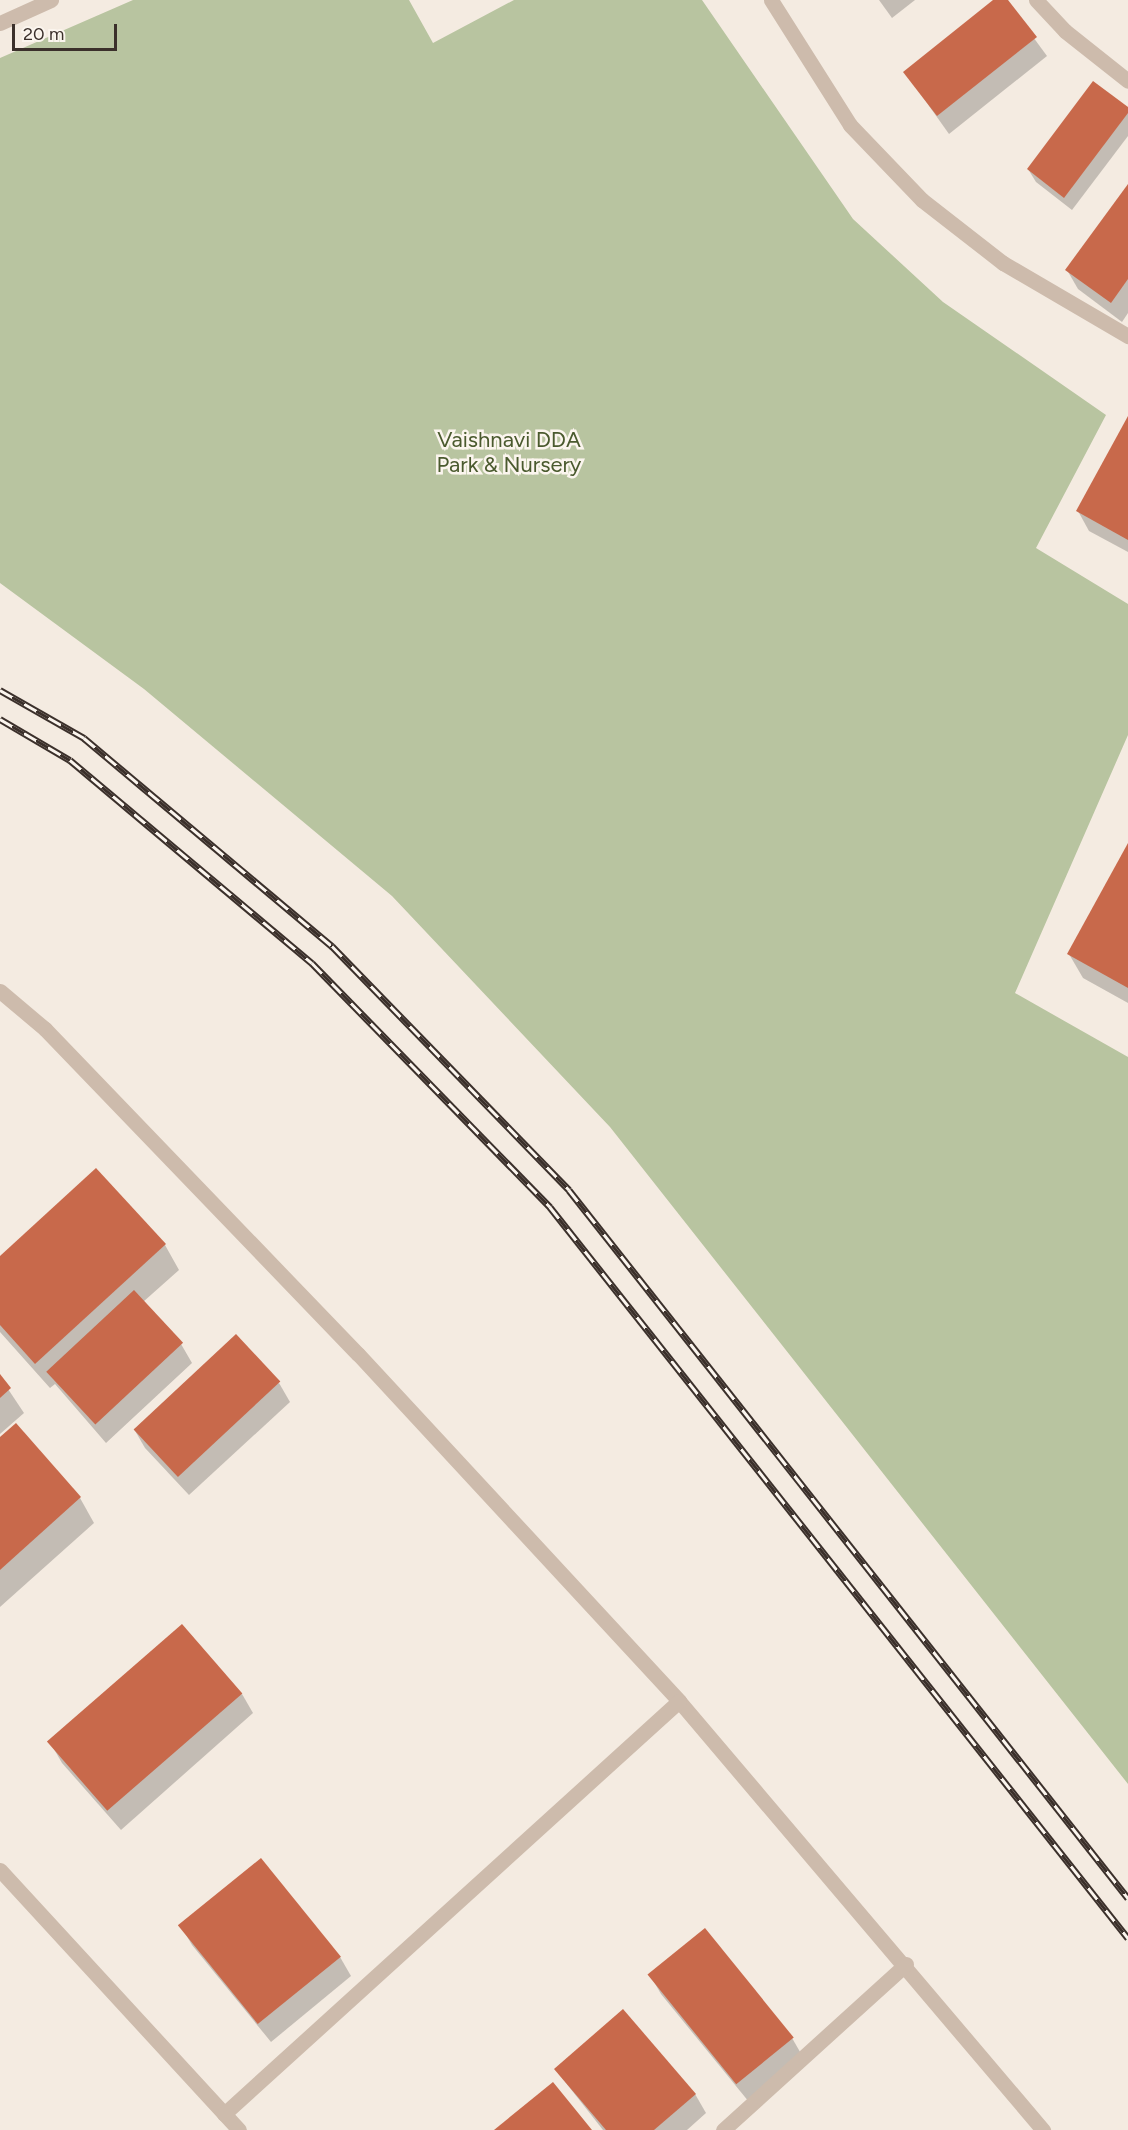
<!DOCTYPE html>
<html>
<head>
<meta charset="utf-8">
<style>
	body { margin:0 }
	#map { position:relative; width:1128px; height:2130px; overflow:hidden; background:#f4ebe1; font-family:Figtree,sans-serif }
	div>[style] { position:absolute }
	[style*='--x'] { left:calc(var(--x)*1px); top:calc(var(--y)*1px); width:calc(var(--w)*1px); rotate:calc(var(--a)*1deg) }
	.green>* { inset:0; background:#b8c4a0 }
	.shadow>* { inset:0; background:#0003 }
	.building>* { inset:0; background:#c8694b; transform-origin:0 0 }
	.minor>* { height:15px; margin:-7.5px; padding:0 7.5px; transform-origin:7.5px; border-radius:7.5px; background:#cdbbac }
	.tertiary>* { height:15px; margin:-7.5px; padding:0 7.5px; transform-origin:7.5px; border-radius:7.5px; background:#cdbbac }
	.rail>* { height:7px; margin-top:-3.5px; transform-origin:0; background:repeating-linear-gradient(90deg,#fbf5ee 0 14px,#3b302b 0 28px); box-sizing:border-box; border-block:2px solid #3b302b }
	span { translate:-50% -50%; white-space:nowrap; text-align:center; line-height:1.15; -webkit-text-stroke:5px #fbf5ee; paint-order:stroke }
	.park-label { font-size:22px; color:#4a5a2e }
	.scale { position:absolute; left:12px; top:24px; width:105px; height:27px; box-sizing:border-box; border:3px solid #3b302b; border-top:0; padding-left:8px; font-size:18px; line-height:21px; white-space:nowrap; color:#3b302b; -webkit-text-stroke:4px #fbf5ee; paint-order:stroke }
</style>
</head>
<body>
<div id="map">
	<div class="green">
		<i style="clip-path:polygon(133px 0,409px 0,433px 43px,514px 0,702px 0,853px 219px,943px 302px,1106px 415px,1036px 548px,1128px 604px,1128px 735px,1015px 993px,1128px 1057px,1128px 1784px,610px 1127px,392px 896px,144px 689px,0 583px,0 58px)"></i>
	</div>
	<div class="shadow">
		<i style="clip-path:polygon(879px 0,915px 0,892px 18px)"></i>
		<i style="clip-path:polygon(995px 0,1006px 0,1047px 56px,949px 134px,905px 72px)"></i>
		<i style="clip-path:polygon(1128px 109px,1128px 136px,1072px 210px,1036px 182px,1028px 169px)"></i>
		<i style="clip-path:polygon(1128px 186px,1128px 313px,1122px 322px,1078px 289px,1067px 270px)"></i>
		<i style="clip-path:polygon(1128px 419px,1128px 552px,1089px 531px,1078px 511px)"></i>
		<i style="clip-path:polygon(1128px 846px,1128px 1003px,1083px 978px,1069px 954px)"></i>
		<i style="clip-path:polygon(165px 1245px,179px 1270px,143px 1302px,181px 1344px,192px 1363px,106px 1443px,55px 1384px,50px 1388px,0 1332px,0 1258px)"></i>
		<i style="clip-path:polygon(0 1377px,24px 1413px,0 1434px)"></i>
		<i style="clip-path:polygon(279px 1383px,290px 1402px,189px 1495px,145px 1448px,134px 1429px)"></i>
		<i style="clip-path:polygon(15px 1425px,80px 1498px,94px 1523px,0 1607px,0 1439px)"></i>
		<i style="clip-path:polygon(242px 1694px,253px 1713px,121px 1830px,62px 1763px,51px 1744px)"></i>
		<i style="clip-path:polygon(261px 1860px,340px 1957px,351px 1976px,271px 2042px,192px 1945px,181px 1926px)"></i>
		<i style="clip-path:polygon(650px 1975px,792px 2038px,803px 2057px,749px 2102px,661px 1994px)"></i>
		<i style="clip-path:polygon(555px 2069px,695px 2094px,706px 2113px,687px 2130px,603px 2130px)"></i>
	</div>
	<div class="building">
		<i style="clip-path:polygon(993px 0,1008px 0,1037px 37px,937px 116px,903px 72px)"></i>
		<i style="clip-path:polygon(1093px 81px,1128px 107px,1128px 113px,1064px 198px,1027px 169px)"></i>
		<i style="clip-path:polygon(1128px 184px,1128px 279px,1111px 303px,1065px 270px)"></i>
		<i style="clip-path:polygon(1128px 416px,1128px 540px,1076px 511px)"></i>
		<i style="clip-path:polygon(1128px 843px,1128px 988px,1067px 954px)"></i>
		<i style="clip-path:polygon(96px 1168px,166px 1244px,35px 1364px,0 1325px,0 1256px)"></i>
		<i style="left:134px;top:1290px;width:72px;height:120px;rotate:47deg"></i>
		<i style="left:236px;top:1334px;width:65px;height:140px;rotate:47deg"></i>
		<i style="clip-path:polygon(0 1374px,11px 1388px,0 1398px)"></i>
		<i style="clip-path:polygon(16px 1423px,81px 1497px,0 1570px,0 1437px)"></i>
		<i style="left:182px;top:1624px;width:92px;height:179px;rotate:49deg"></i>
		<i style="left:261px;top:1858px;width:127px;height:107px;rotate:51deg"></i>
		<i style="left:705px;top:1928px;width:141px;height:74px;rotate:51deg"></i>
		<i style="clip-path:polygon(623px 2009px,696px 2094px,654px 2130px,606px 2130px,554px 2069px)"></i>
		<i style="clip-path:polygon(553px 2082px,592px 2130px,494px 2130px)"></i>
	</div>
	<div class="minor">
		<i style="--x:1036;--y:0;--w:42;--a:46.9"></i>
		<i style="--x:1065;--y:31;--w:80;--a:38.4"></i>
		<i style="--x:0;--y:23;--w:56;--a:-24.3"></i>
		<i style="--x:0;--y:991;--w:59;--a:40.2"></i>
		<i style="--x:45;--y:1029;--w:451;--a:46.1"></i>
		<i style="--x:358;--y:1354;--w:473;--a:47.2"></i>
		<i style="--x:679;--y:1701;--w:563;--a:49.69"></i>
		<i style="--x:0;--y:1870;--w:353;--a:47.4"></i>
		<i style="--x:224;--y:2114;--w:614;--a:-42.23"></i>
		<i style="--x:723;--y:2130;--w:247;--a:-42.2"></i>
	</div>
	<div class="tertiary">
		<i style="--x:771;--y:0;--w:148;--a:57.7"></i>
		<i style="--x:850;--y:125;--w:104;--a:46.2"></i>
		<i style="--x:922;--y:200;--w:103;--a:37.9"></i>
		<i style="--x:1003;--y:263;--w:145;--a:30.3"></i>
	</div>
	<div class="rail">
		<i style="--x:0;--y:690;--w:97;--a:29.7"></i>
		<i style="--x:84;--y:738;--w:324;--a:40"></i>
		<i style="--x:332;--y:946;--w:340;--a:45.8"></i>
		<i style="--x:569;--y:1190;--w:902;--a:51.71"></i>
		<i style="--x:0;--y:719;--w:81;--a:30.4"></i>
		<i style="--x:70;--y:760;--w:316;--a:40"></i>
		<i style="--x:312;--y:963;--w:341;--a:45.7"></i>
		<i style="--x:550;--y:1207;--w:932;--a:51.67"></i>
	</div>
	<div class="park-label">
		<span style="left:509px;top:452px">Vaishnavi DDA<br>Park &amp; Nursery</span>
	</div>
	<div class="scale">20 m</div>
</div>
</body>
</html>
